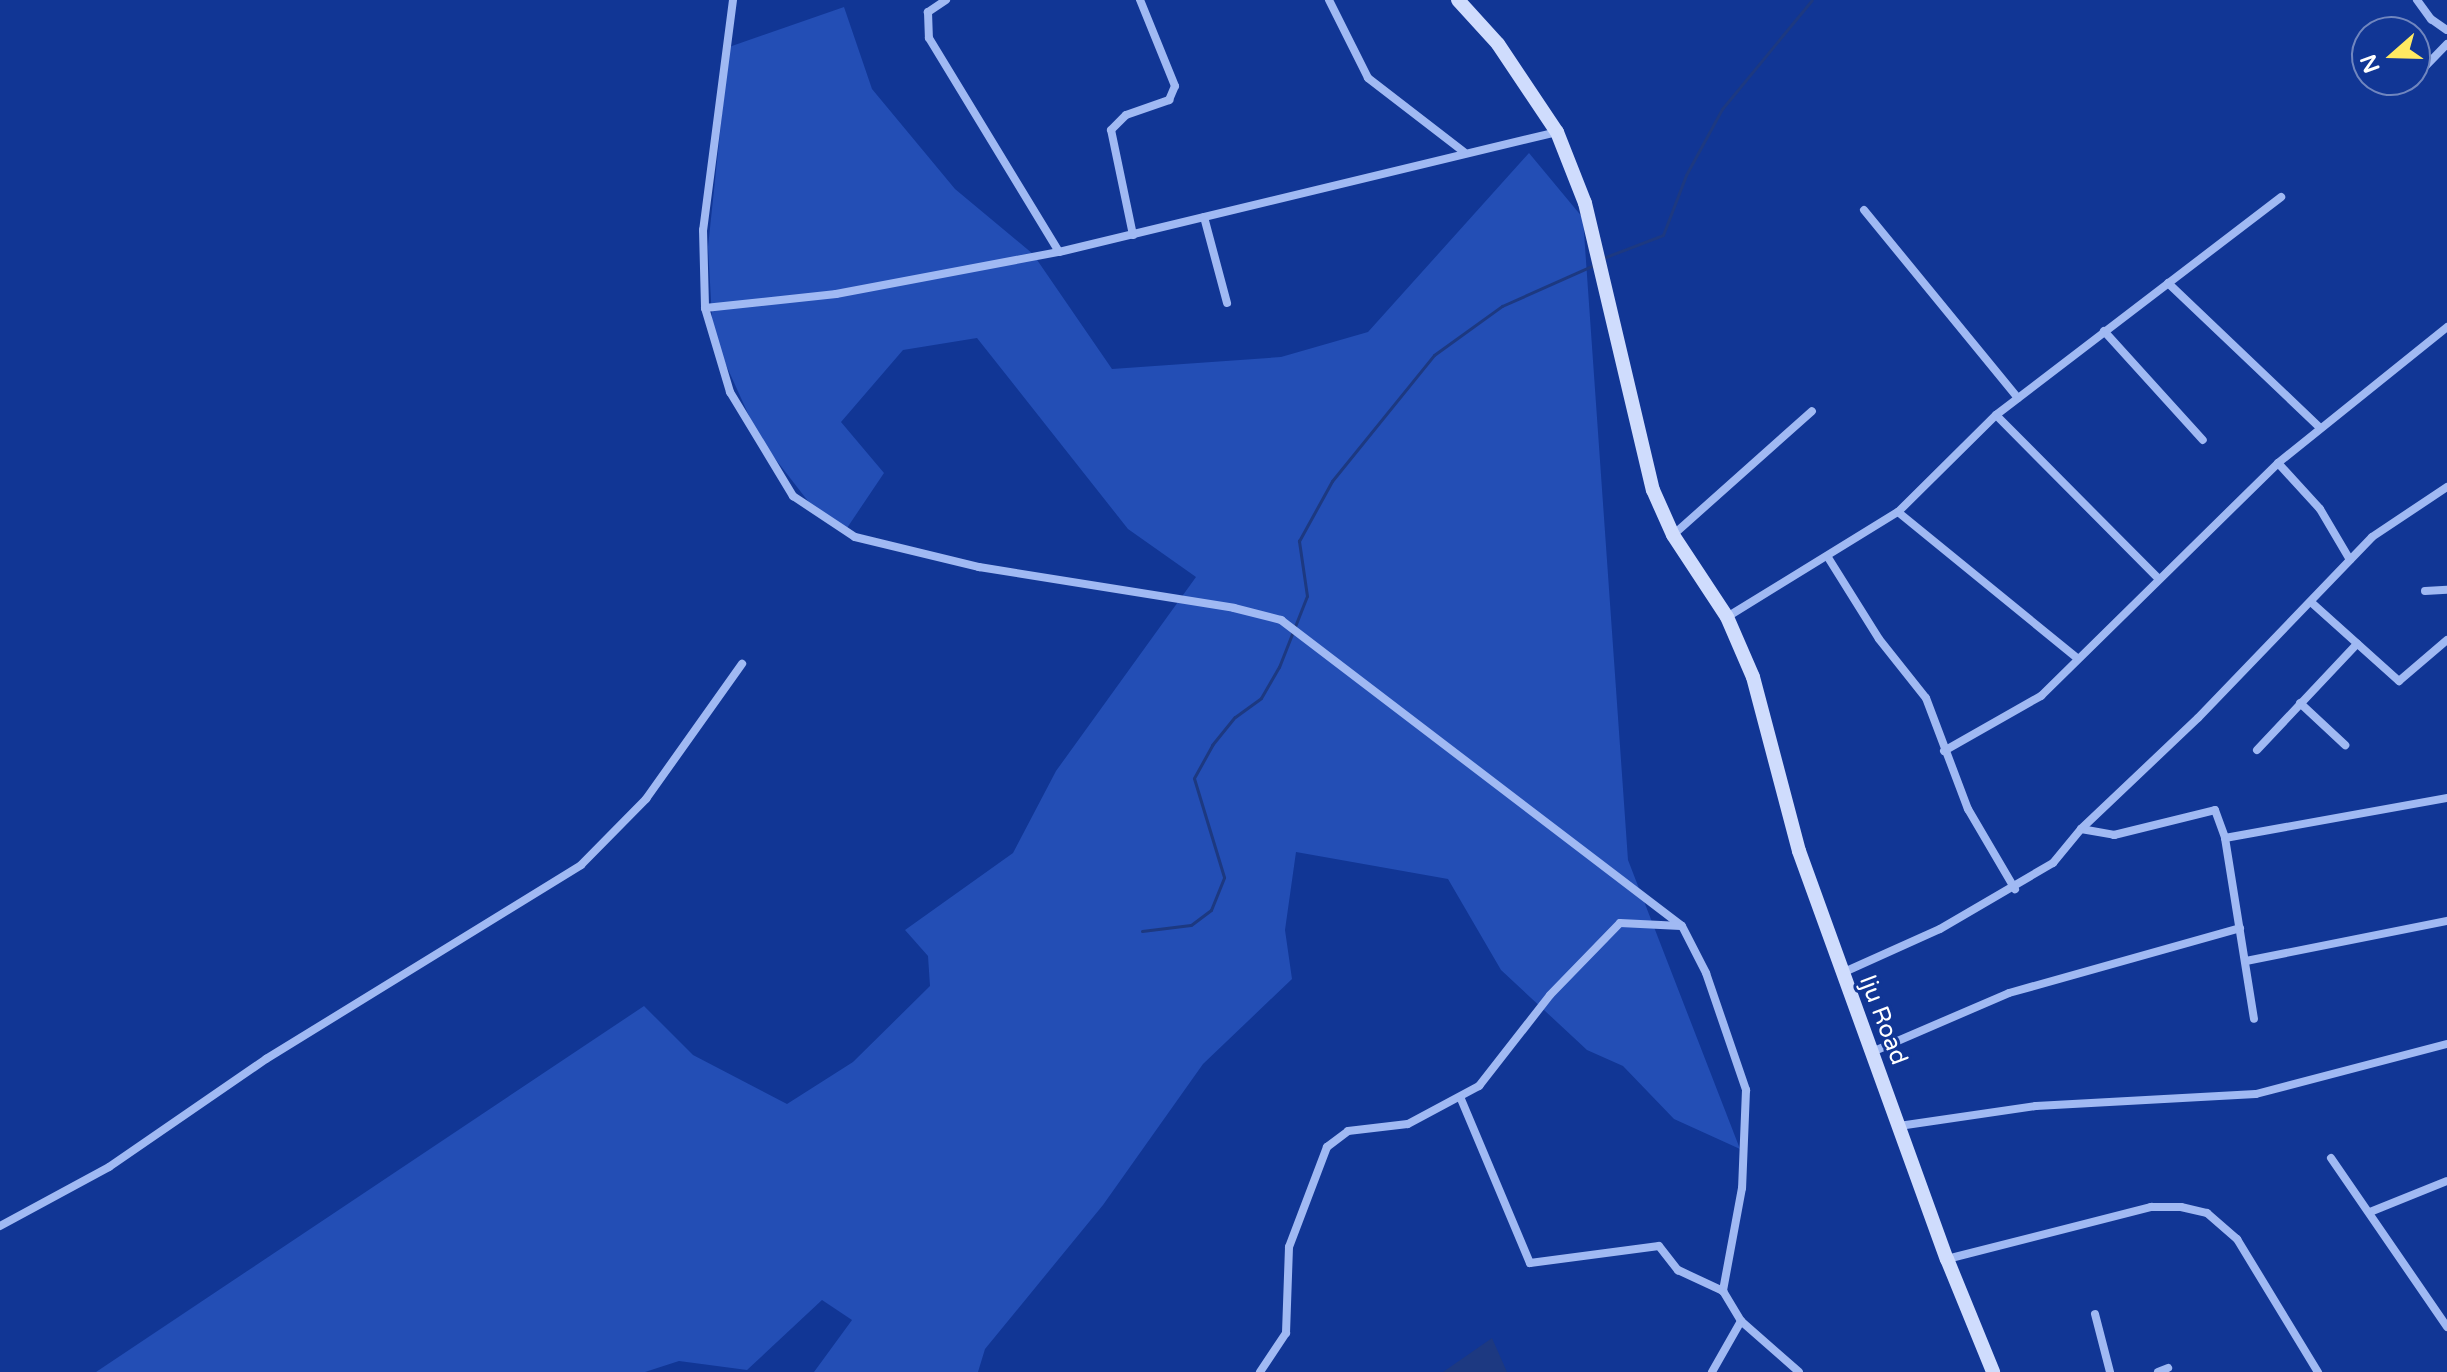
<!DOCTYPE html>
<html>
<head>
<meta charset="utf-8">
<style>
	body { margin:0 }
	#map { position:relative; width:2447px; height:1372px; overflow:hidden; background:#113695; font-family:"Varela Round",sans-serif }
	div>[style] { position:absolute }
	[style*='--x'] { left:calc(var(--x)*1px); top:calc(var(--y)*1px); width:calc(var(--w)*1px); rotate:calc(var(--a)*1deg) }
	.green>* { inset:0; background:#234eb5 }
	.water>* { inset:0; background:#1d3981 }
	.stream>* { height:3px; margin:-1.5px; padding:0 1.5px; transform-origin:1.5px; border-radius:1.5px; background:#1d3981 }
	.street>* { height:8px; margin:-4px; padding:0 4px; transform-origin:4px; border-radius:4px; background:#a0b9f3 }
	.secondary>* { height:14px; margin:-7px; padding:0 7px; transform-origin:7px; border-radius:7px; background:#cfdcfd }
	span { translate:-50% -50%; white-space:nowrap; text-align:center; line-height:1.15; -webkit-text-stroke:6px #113695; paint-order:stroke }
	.street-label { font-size:24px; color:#fff }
	.north { position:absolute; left:2351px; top:16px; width:80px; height:80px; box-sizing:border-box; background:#113695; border:2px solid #7086bf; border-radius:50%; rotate:250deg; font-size:22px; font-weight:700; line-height:32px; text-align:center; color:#fff }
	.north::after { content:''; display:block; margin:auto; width:28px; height:36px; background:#ffea62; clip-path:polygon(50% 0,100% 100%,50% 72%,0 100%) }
</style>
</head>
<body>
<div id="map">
	<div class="green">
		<i style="clip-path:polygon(844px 7px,872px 89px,955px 189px,1033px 254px,1112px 369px,1281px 357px,1368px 332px,1529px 153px,1583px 218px,1628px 860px,1740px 1149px,1674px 1119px,1623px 1066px,1587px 1050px,1501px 970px,1448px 879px,1296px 852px,1285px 930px,1292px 979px,1203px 1064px,1103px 1205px,985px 1349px,978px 1372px,814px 1372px,852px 1320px,822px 1300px,747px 1370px,679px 1361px,645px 1372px,96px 1372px,644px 1006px,693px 1055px,787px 1104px,853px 1062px,930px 986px,928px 956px,905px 930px,1013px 853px,1056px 771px,1196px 577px,1128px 529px,977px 338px,903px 350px,841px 422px,884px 473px,847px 528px,811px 505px,759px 438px,713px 336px,708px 247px,729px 47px)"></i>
	</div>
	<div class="water">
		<i style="clip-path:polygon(1492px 1338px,1507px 1372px,1443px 1372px)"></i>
	</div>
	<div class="stream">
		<i style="--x:1603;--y:258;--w:64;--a:-21"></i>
		<i style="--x:1663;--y:235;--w:64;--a:-69"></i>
		<i style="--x:1686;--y:175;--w:75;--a:-61.4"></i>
		<i style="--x:1722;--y:109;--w:141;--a:-50.5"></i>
		<i style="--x:1142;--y:931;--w:49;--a:-7"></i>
		<i style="--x:1191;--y:925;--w:25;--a:-37"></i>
		<i style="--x:1211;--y:910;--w:35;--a:-68"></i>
		<i style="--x:1224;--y:877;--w:103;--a:-106.9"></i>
		<i style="--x:1194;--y:778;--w:38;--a:-61"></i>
		<i style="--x:1212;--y:745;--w:36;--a:-51"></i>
		<i style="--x:1235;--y:717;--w:32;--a:-36"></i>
		<i style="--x:1261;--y:698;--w:36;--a:-60"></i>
		<i style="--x:1279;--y:667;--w:76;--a:-68.5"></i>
		<i style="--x:1307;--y:596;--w:56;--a:-98.3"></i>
		<i style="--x:1299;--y:541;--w:68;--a:-61.2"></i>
		<i style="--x:1332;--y:481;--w:162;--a:-51"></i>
		<i style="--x:1434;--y:355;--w:84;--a:-35.8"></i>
		<i style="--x:1502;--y:306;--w:101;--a:-24"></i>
	</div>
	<div class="street">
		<i style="--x:733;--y:0;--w:232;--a:97.4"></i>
		<i style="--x:703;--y:230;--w:78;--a:88.5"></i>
		<i style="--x:705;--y:308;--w:88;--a:73.4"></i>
		<i style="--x:730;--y:392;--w:122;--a:58.8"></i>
		<i style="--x:793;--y:496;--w:74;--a:33.5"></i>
		<i style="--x:855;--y:537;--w:128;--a:13.6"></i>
		<i style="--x:979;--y:567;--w:258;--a:9.1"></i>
		<i style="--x:1234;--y:608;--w:49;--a:14.3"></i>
		<i style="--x:1281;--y:620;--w:504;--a:37.35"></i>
		<i style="--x:1682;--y:926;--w:53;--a:62.9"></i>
		<i style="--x:1706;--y:973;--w:124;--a:71.1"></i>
		<i style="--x:1746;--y:1090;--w:98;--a:92.3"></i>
		<i style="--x:1742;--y:1188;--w:105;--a:100.5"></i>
		<i style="--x:946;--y:0;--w:22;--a:146"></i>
		<i style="--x:928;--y:12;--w:26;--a:88"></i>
		<i style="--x:929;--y:38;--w:250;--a:58.7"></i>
		<i style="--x:1329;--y:0;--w:87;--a:63.4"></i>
		<i style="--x:1368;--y:78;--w:121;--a:37.6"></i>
		<i style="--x:2417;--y:0;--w:24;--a:54"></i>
		<i style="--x:2431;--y:19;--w:19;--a:35"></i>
		<i style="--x:2415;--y:77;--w:46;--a:-45.9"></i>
		<i style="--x:1864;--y:210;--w:243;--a:50.7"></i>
		<i style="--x:1204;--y:217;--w:89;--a:75"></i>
		<i style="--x:1133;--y:235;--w:107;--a:-101.8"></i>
		<i style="--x:1111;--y:130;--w:21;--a:-45"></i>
		<i style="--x:1126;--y:115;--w:46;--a:-19.2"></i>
		<i style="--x:1169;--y:100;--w:15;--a:-67"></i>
		<i style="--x:1175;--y:86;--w:93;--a:-112.1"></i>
		<i style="--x:2168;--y:283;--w:210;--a:43.6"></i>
		<i style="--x:705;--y:308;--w:132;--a:-6.1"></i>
		<i style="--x:836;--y:294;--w:227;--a:-10.7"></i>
		<i style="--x:1059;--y:252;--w:512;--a:-13.55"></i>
		<i style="--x:2104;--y:331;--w:147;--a:47.8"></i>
		<i style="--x:1996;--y:415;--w:231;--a:45.2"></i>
		<i style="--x:2278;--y:463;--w:62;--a:47.6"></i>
		<i style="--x:2320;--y:509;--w:59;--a:59.5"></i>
		<i style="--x:1898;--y:512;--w:230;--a:39.2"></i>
		<i style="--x:1673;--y:535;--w:186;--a:-41.7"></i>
		<i style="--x:1829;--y:559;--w:94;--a:58"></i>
		<i style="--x:1879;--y:639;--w:75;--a:51.5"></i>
		<i style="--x:1926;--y:698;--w:119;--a:69.3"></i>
		<i style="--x:1968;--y:809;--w:93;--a:59.6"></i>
		<i style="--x:2425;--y:591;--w:22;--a:-3"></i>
		<i style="--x:2312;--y:603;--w:117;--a:41.9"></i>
		<i style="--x:2399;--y:681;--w:63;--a:-40.5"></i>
		<i style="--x:1727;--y:617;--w:201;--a:-31.6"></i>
		<i style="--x:1898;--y:512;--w:138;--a:-44.7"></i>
		<i style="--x:1996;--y:415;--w:359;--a:-37.4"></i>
		<i style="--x:2300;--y:703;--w:62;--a:43"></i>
		<i style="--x:2257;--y:750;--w:146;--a:-46.7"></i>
		<i style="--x:1944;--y:751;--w:112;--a:-29.6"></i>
		<i style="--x:2041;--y:696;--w:332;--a:-44.5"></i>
		<i style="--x:2278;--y:463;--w:217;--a:-38.8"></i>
		<i style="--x:2081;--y:829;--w:34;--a:10"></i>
		<i style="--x:2114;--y:835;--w:104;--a:-13.9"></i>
		<i style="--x:2215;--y:810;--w:30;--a:70"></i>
		<i style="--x:2225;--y:838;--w:183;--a:80.9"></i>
		<i style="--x:2225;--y:838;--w:226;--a:-10.2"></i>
		<i style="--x:2246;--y:961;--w:205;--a:-11.3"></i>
		<i style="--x:1842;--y:973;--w:107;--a:-24.2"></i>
		<i style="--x:1940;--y:929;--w:131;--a:-30.3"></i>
		<i style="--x:2053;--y:863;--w:44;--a:-50.5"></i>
		<i style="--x:2081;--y:829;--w:161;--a:-43.5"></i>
		<i style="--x:2198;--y:718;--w:251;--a:-46.1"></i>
		<i style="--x:2372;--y:537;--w:90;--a:-33.7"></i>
		<i style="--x:1872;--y:1052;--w:149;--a:-23.3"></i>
		<i style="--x:2009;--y:993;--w:240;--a:-15.7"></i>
		<i style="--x:1461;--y:1099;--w:178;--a:67.2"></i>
		<i style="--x:1530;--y:1263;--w:130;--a:-7.5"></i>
		<i style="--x:1659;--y:1246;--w:31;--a:52"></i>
		<i style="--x:1678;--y:1270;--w:50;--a:25"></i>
		<i style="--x:1723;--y:1291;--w:35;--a:59"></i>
		<i style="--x:1741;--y:1321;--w:77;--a:41.3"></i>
		<i style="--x:1899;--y:1126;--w:138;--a:-8.3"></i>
		<i style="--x:2036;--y:1106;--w:220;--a:-3.1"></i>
		<i style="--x:2256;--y:1094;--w:197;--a:-14.7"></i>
		<i style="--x:2331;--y:1158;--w:205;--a:55.5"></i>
		<i style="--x:2370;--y:1212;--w:83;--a:-21.9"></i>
		<i style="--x:0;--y:1226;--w:124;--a:-28.4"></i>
		<i style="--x:109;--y:1167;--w:191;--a:-34.5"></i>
		<i style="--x:266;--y:1059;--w:370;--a:-31.6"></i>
		<i style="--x:581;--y:865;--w:93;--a:-45.4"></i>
		<i style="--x:646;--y:799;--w:166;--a:-54.6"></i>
		<i style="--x:1947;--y:1259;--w:211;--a:-14.3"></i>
		<i style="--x:2151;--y:1207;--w:30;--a:0"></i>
		<i style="--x:2181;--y:1207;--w:27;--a:13"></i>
		<i style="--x:2207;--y:1213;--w:40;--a:41"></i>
		<i style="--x:2237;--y:1239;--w:156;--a:58.7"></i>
		<i style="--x:2095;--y:1314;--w:60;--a:75.5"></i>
		<i style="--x:1260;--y:1372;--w:47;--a:-56.3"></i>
		<i style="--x:1286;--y:1333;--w:86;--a:-88"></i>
		<i style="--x:1289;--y:1247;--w:107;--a:-69.2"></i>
		<i style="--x:1327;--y:1147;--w:26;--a:-37"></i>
		<i style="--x:1348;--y:1131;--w:60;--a:-6.7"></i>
		<i style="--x:1408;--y:1124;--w:81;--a:-28.2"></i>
		<i style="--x:1479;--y:1086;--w:115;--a:-52"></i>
		<i style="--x:1550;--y:995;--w:100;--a:-45.8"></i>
		<i style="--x:1620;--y:923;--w:61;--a:2.8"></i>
		<i style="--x:1712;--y:1372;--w:59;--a:-60.4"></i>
		<i style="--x:2158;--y:1372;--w:11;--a:-22"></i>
	</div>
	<div class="secondary">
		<i style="--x:1458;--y:0;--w:59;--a:47.7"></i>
		<i style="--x:1498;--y:44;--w:106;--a:56.2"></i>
		<i style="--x:1557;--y:132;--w:76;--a:68.5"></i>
		<i style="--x:1585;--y:203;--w:295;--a:76.7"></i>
		<i style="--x:1653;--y:490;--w:49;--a:66"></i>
		<i style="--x:1673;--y:535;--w:98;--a:56.6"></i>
		<i style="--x:1727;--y:617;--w:65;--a:66.6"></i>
		<i style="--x:1753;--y:677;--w:180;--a:75.2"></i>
		<i style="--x:1799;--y:851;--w:434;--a:70.1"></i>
		<i style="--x:1947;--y:1259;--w:122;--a:67.8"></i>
	</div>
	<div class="street-label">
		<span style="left:1883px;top:1020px;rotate:69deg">Iju Road</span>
	</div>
	<div class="north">N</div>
</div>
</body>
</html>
